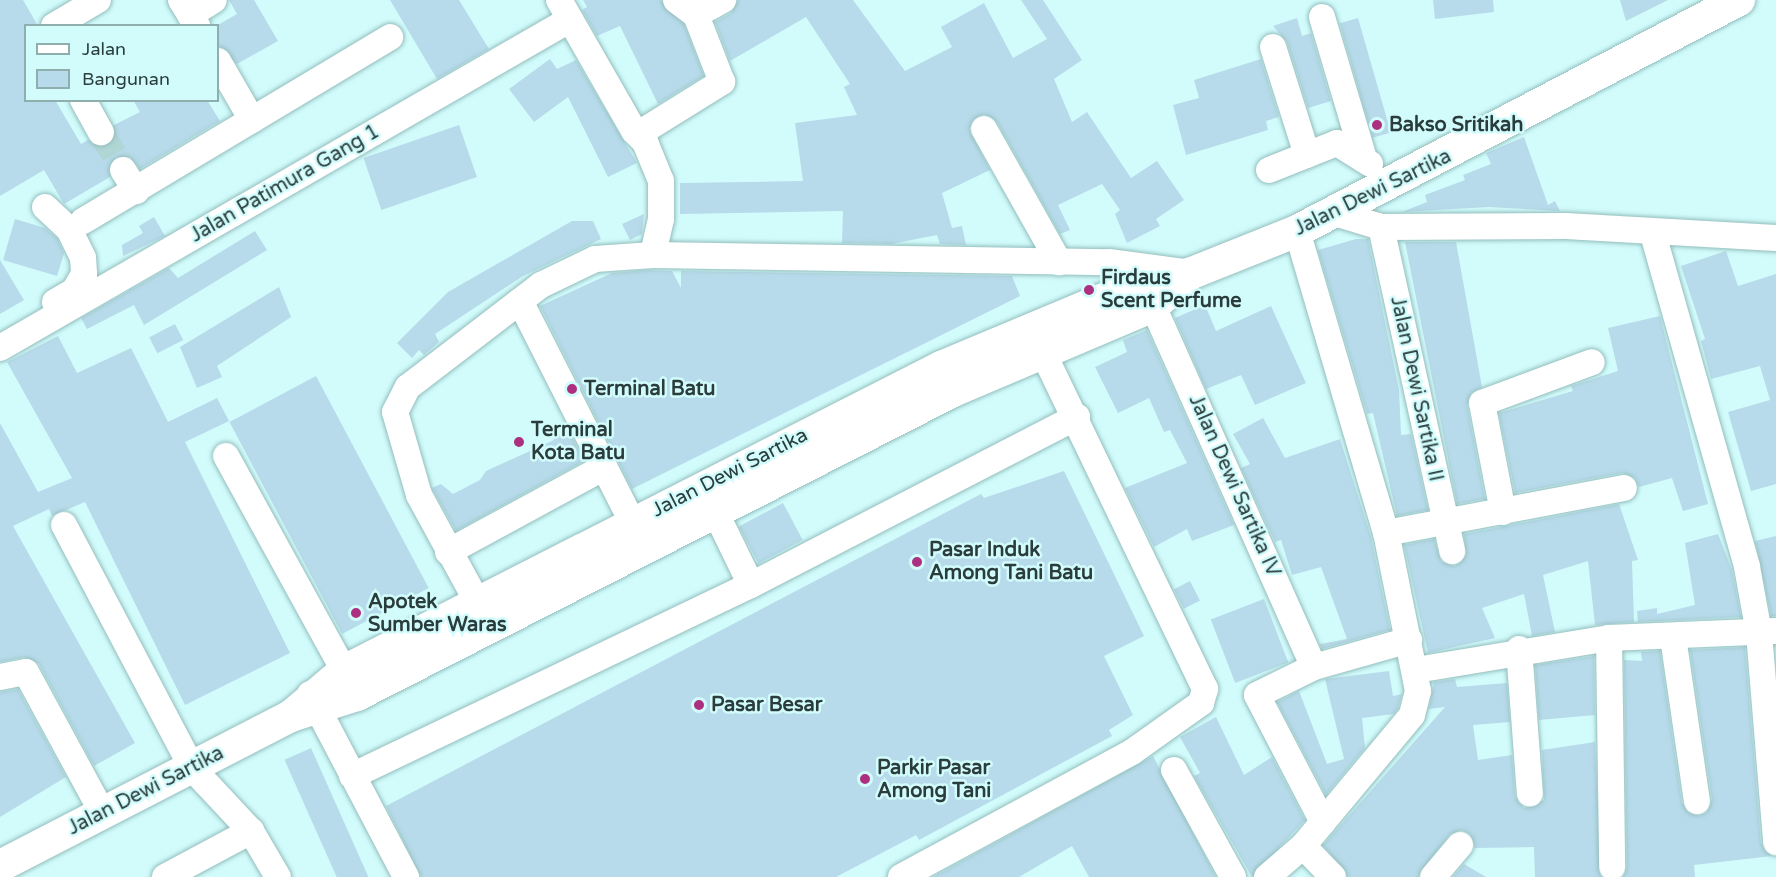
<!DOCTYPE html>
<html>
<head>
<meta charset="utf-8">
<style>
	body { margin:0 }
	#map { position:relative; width:1776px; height:877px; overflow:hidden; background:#d2fcfc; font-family:"Varela Round",sans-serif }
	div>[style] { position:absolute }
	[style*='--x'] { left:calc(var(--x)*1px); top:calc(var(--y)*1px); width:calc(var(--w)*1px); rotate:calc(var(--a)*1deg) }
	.building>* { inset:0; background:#b7dbea; transform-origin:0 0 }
	.minor-tunnel>* { height:26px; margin-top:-13px; transform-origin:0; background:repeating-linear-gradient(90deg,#b1d6d6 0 26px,transparent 0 39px) }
	.roads { filter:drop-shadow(0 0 2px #94bdbd) drop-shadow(0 0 2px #94bdbd) }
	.minor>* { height:26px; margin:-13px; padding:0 13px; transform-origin:13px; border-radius:13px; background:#fff }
	.major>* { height:32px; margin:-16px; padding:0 16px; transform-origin:16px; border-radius:16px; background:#fff }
	.dots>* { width:16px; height:16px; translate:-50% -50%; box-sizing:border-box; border:3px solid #d2fcfc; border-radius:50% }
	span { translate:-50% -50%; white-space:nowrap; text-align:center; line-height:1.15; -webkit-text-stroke:5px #d2fcfc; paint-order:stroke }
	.poi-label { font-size:20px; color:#2b3c3c; font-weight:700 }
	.left { translate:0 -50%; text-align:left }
	.street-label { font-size:20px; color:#2b3c3c }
	.legend { position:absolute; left:24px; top:24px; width:195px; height:78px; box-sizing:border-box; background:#d2fcfc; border:2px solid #8fafaf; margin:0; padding:8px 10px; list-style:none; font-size:18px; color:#2b3c3c }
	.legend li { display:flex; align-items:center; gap:12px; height:30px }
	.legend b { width:30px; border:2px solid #8fafaf }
</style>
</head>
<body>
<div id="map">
	<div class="building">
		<i style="clip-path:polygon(0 0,23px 0,38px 26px,26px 26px,26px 100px,55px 100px,81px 144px,88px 140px,109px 145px,114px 125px,140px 112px,133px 100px,207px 100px,220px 121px,140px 169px,130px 157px,116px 157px,110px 177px,64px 204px,44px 170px,0 196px)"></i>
		<i style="clip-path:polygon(229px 0,254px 0,278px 41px,237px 64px,218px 46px,218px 25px,237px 14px)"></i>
		<i style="clip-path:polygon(390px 0,459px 0,489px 49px,437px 79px)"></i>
		<i style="clip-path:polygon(583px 0,661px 0,684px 24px,704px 76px,658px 104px,620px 26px,597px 36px,582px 10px,587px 7px)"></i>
		<i style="clip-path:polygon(738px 0,853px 0,905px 71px,952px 47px,941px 27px,984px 3px,1013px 58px,1047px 39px,1021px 0,1043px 0,1082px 60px,1054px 79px,1072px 122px,1087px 112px,1131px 178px,1157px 161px,1184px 200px,1156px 219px,1160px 226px,1127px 243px,1115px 214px,1120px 210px,1102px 184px,1058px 205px,1070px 230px,1060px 234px,997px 122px,984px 114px,969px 129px,990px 170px,942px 193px,952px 228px,962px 226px,966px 245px,940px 244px,937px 235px,891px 244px,842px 243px,843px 211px,680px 214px,680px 183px,803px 181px,795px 123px,857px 115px,844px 87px,850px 84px,806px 17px,730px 61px,715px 22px,731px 13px)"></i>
		<i style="clip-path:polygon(1433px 0,1493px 0,1494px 12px,1435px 19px)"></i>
		<i style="clip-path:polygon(1620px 0,1668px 0,1626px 21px)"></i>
		<i style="clip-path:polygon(1297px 18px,1302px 36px,1311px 33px,1331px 101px,1308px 108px,1287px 42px,1273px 26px)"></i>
		<i style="left:1358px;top:18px;width:119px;height:19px;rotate:74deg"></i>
		<i style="clip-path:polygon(550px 59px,557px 69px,576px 60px,637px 163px,608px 177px,568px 97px,534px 122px,509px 89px)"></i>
		<i style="clip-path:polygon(1261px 59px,1279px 117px,1266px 121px,1268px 130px,1186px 155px,1173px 105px,1199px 98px,1194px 80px)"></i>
		<i style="left:459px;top:125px;width:55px;height:101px;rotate:71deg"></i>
		<i style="clip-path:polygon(1524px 137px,1548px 205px,1555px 201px,1560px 211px,1488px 207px,1402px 212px,1427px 202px,1425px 195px,1465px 180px,1463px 175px,1491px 164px,1486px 153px)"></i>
		<i style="clip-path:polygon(644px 214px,642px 234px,630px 240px,622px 224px)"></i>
		<i style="clip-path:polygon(154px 217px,165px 236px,123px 256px,122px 245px,143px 233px,139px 226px)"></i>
		<i style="clip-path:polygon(15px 219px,45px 228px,57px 238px,64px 253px,57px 276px,3px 260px)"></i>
		<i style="clip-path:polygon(572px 221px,593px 221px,601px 239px,523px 276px,435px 334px,439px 342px,424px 355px,419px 350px,412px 358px,397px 343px,448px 292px)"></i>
		<i style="clip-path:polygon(255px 231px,267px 250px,144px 325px,134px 305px,87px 329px,81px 318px,169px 268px,178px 278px)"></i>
		<i style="clip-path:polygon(1356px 239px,1368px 239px,1399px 390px,1401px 435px,1411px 434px,1428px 510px,1397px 516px,1373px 413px,1367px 414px,1318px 250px)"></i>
		<i style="clip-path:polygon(1405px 242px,1456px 242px,1482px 387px,1471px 393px,1467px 405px,1485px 499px,1457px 504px)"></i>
		<i style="clip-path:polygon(1726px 251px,1738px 286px,1776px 274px,1776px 484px,1751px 491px,1728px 412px,1770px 400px,1760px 366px,1711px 379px,1701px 341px,1705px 339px,1681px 266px)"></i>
		<i style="clip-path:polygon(0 260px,24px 300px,0 314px)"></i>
		<i style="clip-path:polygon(648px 270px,672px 271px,681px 288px,681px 271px,1012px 276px,1020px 296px,632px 489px,540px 306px,612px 273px)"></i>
		<i style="clip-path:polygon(279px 287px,291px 317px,217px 366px,222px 377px,197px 388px,180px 347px)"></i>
		<i style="clip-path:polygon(1205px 305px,1216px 331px,1271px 306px,1306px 383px,1255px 405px,1241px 375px,1206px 389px,1175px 318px)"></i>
		<i style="clip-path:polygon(1660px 316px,1708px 504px,1683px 511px,1672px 478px,1639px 487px,1635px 478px,1622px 473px,1515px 493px,1499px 413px,1573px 391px,1571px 386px,1618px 371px,1608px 328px)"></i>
		<i style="left:175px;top:324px;width:18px;height:29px;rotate:63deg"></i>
		<i style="clip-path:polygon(1147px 330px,1234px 525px,1192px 541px,1187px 529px,1154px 547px,1125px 488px,1187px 463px,1170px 430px,1164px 432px,1149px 398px,1118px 413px,1095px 367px,1127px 352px,1123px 340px)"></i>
		<i style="clip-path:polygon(58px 336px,77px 373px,131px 348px,168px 422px,217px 398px,229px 421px,185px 442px,290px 653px,185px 705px,85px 502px,52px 516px,49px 509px,13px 526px,135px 743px,94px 766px,39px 664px,24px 657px,0 662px,0 423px,38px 492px,72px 478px,7px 362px)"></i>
		<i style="left:316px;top:376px;width:240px;height:98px;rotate:62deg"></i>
		<i style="clip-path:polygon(1263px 418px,1285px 458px,1340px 439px,1371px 537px,1390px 630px,1322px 649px,1320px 644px,1347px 639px,1321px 567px,1292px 575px,1281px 540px,1275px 542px,1241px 468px,1250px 464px,1233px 434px)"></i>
		<i style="clip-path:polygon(567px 427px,584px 461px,456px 531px,432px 488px,441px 484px,453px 494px,480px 480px,486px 471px,552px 441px)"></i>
		<i style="clip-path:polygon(1064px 471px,1144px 636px,1104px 656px,1133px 715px,1109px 730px,1112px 736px,919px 840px,916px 835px,836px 877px,421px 877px,386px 806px,981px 494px,984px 498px)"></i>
		<i style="left:783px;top:503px;width:42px;height:50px;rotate:62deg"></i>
		<i style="clip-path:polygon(1619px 504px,1638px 560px,1632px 561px,1634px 622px,1595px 625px,1588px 561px,1543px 575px,1555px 632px,1532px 636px,1524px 594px,1482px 608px,1495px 638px,1428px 653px,1404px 545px,1434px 539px,1441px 561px,1455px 566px,1466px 555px,1464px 534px)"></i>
		<i style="clip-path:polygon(1718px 534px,1732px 570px,1741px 617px,1638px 622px,1637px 611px,1657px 608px,1657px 614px,1695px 605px,1685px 543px)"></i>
		<i style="clip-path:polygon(1776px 536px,1776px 616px,1771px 616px,1755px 541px)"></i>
		<i style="left:1190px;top:581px;width:22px;height:18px;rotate:63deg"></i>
		<i style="left:1264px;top:599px;width:68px;height:57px;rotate:69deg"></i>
		<i style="clip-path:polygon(1745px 647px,1761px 843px,1772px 856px,1694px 865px,1695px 877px,1623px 877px,1627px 867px,1624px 660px,1642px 661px,1641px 652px,1660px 651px,1682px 803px,1699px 816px,1707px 812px,1712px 799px,1690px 650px)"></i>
		<i style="clip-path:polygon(1594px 656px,1595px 715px,1539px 720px,1535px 665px)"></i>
		<i style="clip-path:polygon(1389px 671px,1393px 696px,1402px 694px,1398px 708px,1394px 714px,1362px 718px,1365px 748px,1326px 795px,1277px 702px,1299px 691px,1327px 764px,1344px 759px,1325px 679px)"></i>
		<i style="clip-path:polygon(1455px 679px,1457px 687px,1507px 683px,1510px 722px,1473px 725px,1478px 760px,1512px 755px,1515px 796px,1524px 808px,1544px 800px,1542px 750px,1595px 742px,1601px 877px,1535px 877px,1534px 847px,1475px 848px,1470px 834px,1462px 830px,1449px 835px,1418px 877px,1348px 877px,1323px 845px,1445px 707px,1429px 709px,1434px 682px)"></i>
		<i style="clip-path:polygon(18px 689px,66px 777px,0 817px,0 692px)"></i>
		<i style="clip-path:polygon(1216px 717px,1244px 775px,1272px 757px,1305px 820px,1252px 877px,1194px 776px,1200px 773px,1180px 737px)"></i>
		<i style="left:311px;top:748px;width:141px;height:29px;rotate:66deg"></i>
		<i style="clip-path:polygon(1153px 756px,1216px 877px,1089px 877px,1072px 846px,1019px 877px,933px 877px)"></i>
		<i style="clip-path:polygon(1464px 864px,1486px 877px,1453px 877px)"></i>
	</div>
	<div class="minor-tunnel">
		<i style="--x:101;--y:132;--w:44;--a:59.9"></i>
	</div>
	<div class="roads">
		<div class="minor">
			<i style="--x:181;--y:0;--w:31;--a:58"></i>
			<i style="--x:559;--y:0;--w:151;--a:60.2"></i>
			<i style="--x:634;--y:131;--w:16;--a:45"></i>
			<i style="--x:645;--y:142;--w:42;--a:67.7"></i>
			<i style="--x:661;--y:181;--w:38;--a:90"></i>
			<i style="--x:661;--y:219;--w:37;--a:103"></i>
			<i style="--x:676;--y:0;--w:25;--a:37"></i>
			<i style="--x:696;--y:15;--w:31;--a:-29"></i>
			<i style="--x:190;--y:15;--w:28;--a:-32"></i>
			<i style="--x:1322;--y:17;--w:148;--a:73.5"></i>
			<i style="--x:54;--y:26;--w:51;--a:-30.6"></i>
			<i style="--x:1273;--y:47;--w:113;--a:72.5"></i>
			<i style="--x:218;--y:61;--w:68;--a:60"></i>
			<i style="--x:83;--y:100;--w:37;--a:61"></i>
			<i style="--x:984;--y:129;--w:153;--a:60.6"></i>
			<i style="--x:640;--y:133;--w:97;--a:-31.9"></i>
			<i style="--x:722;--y:82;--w:72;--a:-111.2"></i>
			<i style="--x:123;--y:170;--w:25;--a:58"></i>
			<i style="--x:1269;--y:170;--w:73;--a:-21.7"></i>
			<i style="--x:1337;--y:143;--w:39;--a:32"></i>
			<i style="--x:45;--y:207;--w:33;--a:43"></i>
			<i style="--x:69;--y:229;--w:32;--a:64"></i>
			<i style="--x:83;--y:258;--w:16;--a:86"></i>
			<i style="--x:84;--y:274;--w:20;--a:120"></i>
			<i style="--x:74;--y:291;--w:22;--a:150"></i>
			<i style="--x:1335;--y:213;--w:48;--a:16.9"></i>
			<i style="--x:1381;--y:227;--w:185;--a:-0.3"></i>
			<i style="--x:1566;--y:226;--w:210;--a:3.3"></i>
			<i style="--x:83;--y:221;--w:358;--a:-30.9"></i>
			<i style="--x:1381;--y:227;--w:332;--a:77.6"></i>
			<i style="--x:1653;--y:234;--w:346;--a:74.2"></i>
			<i style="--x:1747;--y:567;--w:67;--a:79.7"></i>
			<i style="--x:1759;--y:633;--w:210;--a:85.3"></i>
			<i style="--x:520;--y:301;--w:268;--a:63.1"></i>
			<i style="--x:1153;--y:306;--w:395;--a:66"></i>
			<i style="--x:0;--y:348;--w:657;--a:-29.96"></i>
			<i style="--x:226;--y:456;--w:264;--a:61.2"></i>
			<i style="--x:715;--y:511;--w:82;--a:64.1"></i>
			<i style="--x:1503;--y:512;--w:111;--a:-100.9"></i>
			<i style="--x:1482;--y:403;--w:117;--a:-20.4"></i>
			<i style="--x:64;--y:525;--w:275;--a:62.2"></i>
			<i style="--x:192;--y:768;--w:86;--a:46.9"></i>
			<i style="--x:251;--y:831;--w:53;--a:59.6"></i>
			<i style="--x:1386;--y:533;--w:242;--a:-10.7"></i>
			<i style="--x:448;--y:552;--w:176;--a:-28.5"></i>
			<i style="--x:486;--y:618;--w:140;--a:-118.6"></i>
			<i style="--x:419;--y:495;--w:86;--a:-106.1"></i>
			<i style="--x:395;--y:412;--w:28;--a:-63"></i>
			<i style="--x:408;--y:387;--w:168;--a:-37.5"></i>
			<i style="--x:541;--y:285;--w:60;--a:-25.7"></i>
			<i style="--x:595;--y:259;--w:58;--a:-3.9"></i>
			<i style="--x:653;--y:255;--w:456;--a:0.9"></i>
			<i style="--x:1109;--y:262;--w:77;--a:7.5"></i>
			<i style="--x:1673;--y:637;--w:166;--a:81.7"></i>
			<i style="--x:1609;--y:638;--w:229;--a:89.2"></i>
			<i style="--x:1519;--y:649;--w:145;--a:85.7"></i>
			<i style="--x:1416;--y:670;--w:196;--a:-9.4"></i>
			<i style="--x:1609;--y:638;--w:167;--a:-2.4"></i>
			<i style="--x:0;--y:677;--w:26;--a:-11"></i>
			<i style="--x:26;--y:672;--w:162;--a:61.5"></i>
			<i style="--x:310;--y:694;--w:207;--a:62.3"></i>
			<i style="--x:1174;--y:770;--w:122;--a:61.1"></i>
			<i style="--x:352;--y:776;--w:442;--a:-25.6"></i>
			<i style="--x:751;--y:585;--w:367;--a:-27.3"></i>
			<i style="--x:1323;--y:822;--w:143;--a:-117.5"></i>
			<i style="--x:1257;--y:695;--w:64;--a:-26.2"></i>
			<i style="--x:1314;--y:667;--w:99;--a:-15.9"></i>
			<i style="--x:1303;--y:846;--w:43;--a:45.9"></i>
			<i style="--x:165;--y:877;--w:98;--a:-28.1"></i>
			<i style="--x:901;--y:877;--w:263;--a:-28.4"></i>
			<i style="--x:1132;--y:752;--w:85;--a:-35.4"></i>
			<i style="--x:1201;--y:703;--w:15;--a:-74"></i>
			<i style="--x:1205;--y:689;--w:374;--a:-115.7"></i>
			<i style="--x:1267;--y:877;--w:48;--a:-40.7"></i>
			<i style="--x:1303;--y:846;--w:170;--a:-50.2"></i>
			<i style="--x:1412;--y:715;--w:25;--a:-76"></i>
			<i style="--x:1418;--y:691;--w:161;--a:-101.4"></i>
			<i style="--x:1386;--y:533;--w:315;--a:-106.4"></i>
			<i style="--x:1433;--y:877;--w:42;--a:-49.8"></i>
		</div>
		<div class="major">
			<i style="--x:291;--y:716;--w:70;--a:-40.3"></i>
			<i style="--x:344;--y:671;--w:670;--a:-26.99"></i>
			<i style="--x:941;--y:367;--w:199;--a:-22.7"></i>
			<i style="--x:1125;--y:290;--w:69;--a:-14.2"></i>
			<i style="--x:1192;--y:273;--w:113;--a:-21.8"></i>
			<i style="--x:1297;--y:231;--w:499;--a:-27.6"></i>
			<i style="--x:0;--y:866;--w:327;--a:-27.3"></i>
			<i style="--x:291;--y:716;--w:69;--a:-17.7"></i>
			<i style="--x:357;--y:695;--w:669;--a:-27.02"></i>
			<i style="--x:953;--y:391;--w:217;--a:-23"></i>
			<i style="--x:1153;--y:306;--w:42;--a:-40.2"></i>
		</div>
	</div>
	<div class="dots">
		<i style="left:1377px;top:125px;background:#ad2f7f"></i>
		<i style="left:1089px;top:290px;background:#ad2f7f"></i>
		<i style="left:572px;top:389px;background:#ad2f7f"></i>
		<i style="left:519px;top:442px;background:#ad2f7f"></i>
		<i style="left:917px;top:562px;background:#ad2f7f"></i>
		<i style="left:356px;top:613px;background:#ad2f7f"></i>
		<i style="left:699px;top:705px;background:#ad2f7f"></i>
		<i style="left:865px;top:779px;background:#ad2f7f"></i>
	</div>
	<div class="poi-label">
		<span class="left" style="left:1389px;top:125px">Bakso Sritikah</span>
		<span class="left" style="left:1101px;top:290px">Firdaus<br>Scent Perfume</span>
		<span class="left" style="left:584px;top:389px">Terminal Batu</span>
		<span class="left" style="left:531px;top:442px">Terminal<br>Kota Batu</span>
		<span class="left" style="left:929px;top:562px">Pasar Induk<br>Among Tani Batu</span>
		<span class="left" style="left:368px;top:614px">Apotek<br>Sumber Waras</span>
		<span class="left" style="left:711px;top:705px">Pasar Besar</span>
		<span class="left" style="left:877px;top:780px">Parkir Pasar<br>Among Tani</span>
	</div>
	<div class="street-label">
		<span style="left:285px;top:184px;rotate:-30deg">Jalan Patimura Gang 1</span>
		<span style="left:1373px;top:193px;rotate:-26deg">Jalan Dewi Sartika</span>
		<span style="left:1416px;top:389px;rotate:78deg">Jalan Dewi Sartika II</span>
		<span style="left:730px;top:473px;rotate:-27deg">Jalan Dewi Sartika</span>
		<span style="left:1234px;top:486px;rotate:66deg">Jalan Dewi Sartika IV</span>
		<span style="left:146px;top:791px;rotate:-27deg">Jalan Dewi Sartika</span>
	</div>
	<ul class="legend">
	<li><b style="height:8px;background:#fff"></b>Jalan</li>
	<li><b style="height:16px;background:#b7dbea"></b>Bangunan</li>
	</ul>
</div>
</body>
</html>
